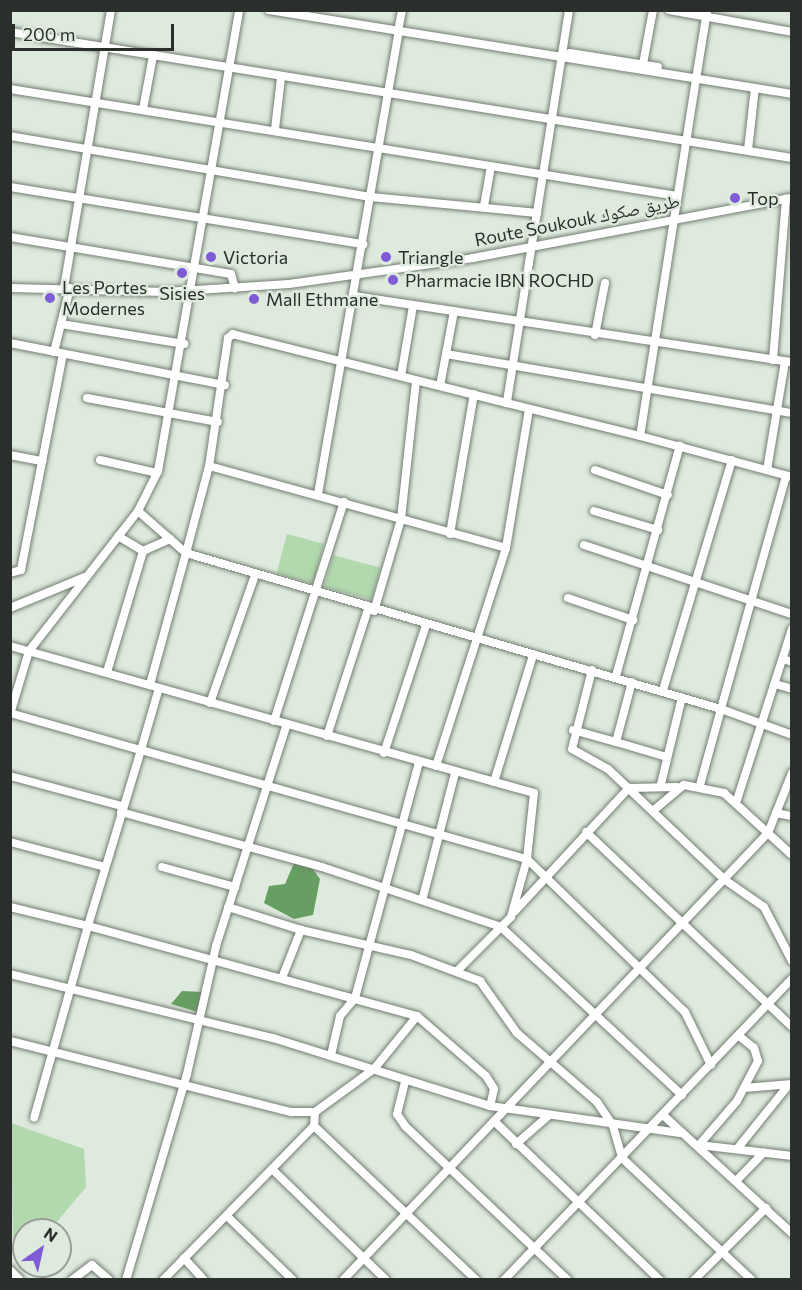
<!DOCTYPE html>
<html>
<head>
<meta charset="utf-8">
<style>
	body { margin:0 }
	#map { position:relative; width:802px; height:1290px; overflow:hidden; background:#dfeade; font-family:Commissioner,"Noto Naskh Arabic",sans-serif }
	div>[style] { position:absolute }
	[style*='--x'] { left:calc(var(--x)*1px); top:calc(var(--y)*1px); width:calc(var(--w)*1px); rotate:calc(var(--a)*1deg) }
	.green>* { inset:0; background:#b2d8ae; transform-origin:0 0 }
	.water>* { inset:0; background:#669f61 }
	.roads { filter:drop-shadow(0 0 2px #737d72) drop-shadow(0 0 2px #737d72) }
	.minor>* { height:8px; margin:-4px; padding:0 4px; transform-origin:4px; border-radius:4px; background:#fff }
	.dots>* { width:16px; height:16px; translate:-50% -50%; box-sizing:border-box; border:3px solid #dfeade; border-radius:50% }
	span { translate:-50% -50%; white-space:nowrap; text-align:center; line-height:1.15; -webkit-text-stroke:4.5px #dfeade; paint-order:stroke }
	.poi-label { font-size:18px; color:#2b2f2b }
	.left { translate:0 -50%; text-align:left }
	.street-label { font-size:18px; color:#2b2f2b }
	.frame { position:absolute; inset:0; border:12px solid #2b2f2b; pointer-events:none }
	.north { position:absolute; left:12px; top:1218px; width:60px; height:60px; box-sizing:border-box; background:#dfeade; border:2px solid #979f96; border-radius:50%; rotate:34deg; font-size:16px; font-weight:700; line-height:24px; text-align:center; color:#2b2f2b }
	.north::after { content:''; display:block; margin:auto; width:21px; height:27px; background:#7d5cd6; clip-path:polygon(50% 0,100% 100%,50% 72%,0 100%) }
	.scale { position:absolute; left:12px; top:24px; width:162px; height:27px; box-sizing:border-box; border:3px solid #2b2f2b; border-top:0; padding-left:8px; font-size:18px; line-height:21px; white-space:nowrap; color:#2b2f2b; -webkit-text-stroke:4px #dfeade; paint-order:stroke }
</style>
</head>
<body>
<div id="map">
	<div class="green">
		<i style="left:287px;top:534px;width:38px;height:41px;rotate:15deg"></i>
		<i style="left:333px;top:555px;width:49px;height:33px;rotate:15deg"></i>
		<i style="clip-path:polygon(11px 1123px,84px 1149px,86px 1187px,50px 1230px,24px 1230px,24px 1238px,13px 1239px)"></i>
	</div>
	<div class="water">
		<i style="clip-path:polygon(294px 863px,312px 868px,320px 879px,313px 915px,294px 919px,264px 903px,269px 886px,285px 884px)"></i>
		<i style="clip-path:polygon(182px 991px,203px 992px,198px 1012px,171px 1004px)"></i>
	</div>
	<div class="roads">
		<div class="minor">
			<i style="--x:269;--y:10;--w:530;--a:9.12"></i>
			<i style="--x:569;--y:10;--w:398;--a:99"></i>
			<i style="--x:507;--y:403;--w:137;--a:13.9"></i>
			<i style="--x:669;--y:10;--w:125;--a:10.1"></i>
			<i style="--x:399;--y:26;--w:16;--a:-79"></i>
			<i style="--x:10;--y:32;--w:792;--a:9.15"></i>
			<i style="--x:570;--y:53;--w:89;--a:9"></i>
			<i style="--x:643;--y:64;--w:55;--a:-79.5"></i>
			<i style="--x:697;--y:73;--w:63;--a:-80.8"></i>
			<i style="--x:696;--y:79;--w:361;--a:98.9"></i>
			<i style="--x:640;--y:436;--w:157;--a:15.1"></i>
			<i style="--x:10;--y:89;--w:676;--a:9.11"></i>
			<i style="--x:143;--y:109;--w:54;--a:-79.3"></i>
			<i style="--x:275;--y:129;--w:51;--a:-83.3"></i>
			<i style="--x:10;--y:136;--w:366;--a:9.6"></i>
			<i style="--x:371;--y:197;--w:167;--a:5.5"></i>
			<i style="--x:748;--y:150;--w:62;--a:-83.6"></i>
			<i style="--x:10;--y:187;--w:358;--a:9.2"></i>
			<i style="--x:484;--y:206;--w:40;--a:-80"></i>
			<i style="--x:10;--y:237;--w:224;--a:9.5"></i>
			<i style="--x:231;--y:274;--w:15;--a:74"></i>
			<i style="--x:10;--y:288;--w:156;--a:1.5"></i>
			<i style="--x:166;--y:292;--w:123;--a:-3.7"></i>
			<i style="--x:289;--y:284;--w:186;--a:-8"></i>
			<i style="--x:473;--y:258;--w:325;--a:-10.7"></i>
			<i style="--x:64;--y:288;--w:282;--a:-80.4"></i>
			<i style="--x:354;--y:296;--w:443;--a:8.6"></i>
			<i style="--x:61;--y:324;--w:125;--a:9.2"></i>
			<i style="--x:595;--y:335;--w:53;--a:-79.1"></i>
			<i style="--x:10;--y:343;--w:219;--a:11.1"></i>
			<i style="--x:54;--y:352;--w:66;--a:-76"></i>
			<i style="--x:446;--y:354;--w:351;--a:9.7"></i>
			<i style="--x:773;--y:360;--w:162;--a:-85.4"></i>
			<i style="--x:401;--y:376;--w:71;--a:-80.3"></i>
			<i style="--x:440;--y:386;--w:76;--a:-79.4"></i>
			<i style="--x:87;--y:398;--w:133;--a:10.4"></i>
			<i style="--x:507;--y:403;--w:283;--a:-165.9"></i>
			<i style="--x:233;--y:334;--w:6;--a:141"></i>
			<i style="--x:228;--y:338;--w:129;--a:98.4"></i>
			<i style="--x:209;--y:466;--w:308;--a:15.4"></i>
			<i style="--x:506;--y:548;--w:141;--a:-80.6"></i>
			<i style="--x:10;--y:455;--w:33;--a:11"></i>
			<i style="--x:100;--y:460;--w:58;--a:12.8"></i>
			<i style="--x:209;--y:466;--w:90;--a:104.8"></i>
			<i style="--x:186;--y:553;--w:557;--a:16.26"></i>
			<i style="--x:721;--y:709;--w:79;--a:105.4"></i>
			<i style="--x:595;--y:470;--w:77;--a:18.9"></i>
			<i style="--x:767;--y:470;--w:110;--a:-80.6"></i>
			<i style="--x:786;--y:476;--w:242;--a:105.6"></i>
			<i style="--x:721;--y:709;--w:76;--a:20.1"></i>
			<i style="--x:318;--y:494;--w:470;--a:-80.1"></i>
			<i style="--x:138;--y:511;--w:64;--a:41.2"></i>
			<i style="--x:186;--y:553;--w:137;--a:105.3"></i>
			<i style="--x:594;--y:511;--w:67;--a:16.5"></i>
			<i style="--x:450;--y:534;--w:142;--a:-80.3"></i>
			<i style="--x:584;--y:545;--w:219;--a:18.4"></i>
			<i style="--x:143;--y:551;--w:30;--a:-24"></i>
			<i style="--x:10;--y:573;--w:11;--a:-15"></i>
			<i style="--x:21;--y:570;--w:220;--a:-79"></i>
			<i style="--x:568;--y:598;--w:69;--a:18.7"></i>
			<i style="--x:10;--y:608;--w:81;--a:-22.5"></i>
			<i style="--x:374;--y:611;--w:96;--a:-73.6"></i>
			<i style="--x:401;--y:519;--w:139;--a:-83.8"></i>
			<i style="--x:10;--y:646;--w:544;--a:15.67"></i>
			<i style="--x:534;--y:793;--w:66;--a:96.1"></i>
			<i style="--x:527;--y:859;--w:220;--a:44.1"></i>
			<i style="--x:685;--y:1012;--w:59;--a:63.9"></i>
			<i style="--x:783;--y:659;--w:9;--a:18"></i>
			<i style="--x:592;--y:670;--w:81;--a:104.2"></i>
			<i style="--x:572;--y:749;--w:41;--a:29.1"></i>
			<i style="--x:608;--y:769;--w:161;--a:43.5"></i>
			<i style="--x:725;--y:880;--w:47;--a:34.7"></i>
			<i style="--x:764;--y:907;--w:61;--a:62.6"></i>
			<i style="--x:107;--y:672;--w:126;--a:-73.4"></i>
			<i style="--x:143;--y:551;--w:29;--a:-149"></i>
			<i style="--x:616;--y:676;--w:239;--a:-74.5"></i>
			<i style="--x:775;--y:684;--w:18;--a:16"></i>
			<i style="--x:159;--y:688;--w:65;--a:106.2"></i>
			<i style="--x:141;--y:750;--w:401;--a:15.8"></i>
			<i style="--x:527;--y:859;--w:60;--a:105.4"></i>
			<i style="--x:511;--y:917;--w:76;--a:135"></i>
			<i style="--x:663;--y:690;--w:240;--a:-73.3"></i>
			<i style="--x:210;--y:703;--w:136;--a:-70.6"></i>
			<i style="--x:10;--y:713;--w:136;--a:15.8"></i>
			<i style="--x:141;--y:750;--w:184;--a:106.8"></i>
			<i style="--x:88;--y:926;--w:341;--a:15.3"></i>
			<i style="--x:417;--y:1016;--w:91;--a:41"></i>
			<i style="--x:486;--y:1076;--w:15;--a:58"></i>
			<i style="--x:494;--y:1089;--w:17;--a:103"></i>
			<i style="--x:10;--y:714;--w:66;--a:-73.2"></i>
			<i style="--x:29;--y:651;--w:177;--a:-52.1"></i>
			<i style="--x:138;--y:511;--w:45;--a:-63.4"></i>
			<i style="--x:158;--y:471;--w:468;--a:-80"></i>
			<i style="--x:274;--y:721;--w:230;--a:-72.3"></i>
			<i style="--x:573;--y:730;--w:45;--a:15.6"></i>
			<i style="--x:616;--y:742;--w:62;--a:-75.1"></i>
			<i style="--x:327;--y:736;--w:133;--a:-72.1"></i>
			<i style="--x:616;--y:742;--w:53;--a:16.4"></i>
			<i style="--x:384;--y:753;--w:135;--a:-71.8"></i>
			<i style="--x:436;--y:766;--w:229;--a:-72.2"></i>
			<i style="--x:10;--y:776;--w:116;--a:15"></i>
			<i style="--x:494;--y:782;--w:133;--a:-72.9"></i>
			<i style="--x:661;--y:784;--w:89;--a:-76.4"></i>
			<i style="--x:737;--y:800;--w:180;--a:-72.2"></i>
			<i style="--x:654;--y:810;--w:39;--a:-40"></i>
			<i style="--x:684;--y:785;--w:41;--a:11.3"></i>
			<i style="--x:724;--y:793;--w:92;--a:42.4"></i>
			<i style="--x:121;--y:812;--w:208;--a:15.3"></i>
			<i style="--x:322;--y:867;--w:189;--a:18.5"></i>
			<i style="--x:501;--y:927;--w:247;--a:42.9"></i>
			<i style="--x:776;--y:813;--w:16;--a:11"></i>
			<i style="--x:586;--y:832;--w:284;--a:43.4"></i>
			<i style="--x:10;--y:842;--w:98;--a:14.7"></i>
			<i style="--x:162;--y:867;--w:76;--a:15.3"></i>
			<i style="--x:423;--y:897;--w:128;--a:-75.5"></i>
			<i style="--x:10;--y:907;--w:80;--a:13.7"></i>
			<i style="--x:88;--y:926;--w:199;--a:105.7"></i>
			<i style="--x:228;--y:907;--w:77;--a:17.5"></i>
			<i style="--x:515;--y:911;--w:168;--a:-47.2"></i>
			<i style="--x:629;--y:788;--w:48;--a:-1.2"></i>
			<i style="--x:10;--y:974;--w:271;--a:13.7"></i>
			<i style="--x:273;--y:1038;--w:227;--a:17.4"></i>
			<i style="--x:490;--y:1106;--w:192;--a:8.1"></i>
			<i style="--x:282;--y:978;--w:52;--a:-68.4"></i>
			<i style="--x:301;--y:930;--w:113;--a:12.8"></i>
			<i style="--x:411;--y:955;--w:74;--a:20.6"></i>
			<i style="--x:480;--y:981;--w:64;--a:54.6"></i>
			<i style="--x:517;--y:1033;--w:106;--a:40.8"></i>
			<i style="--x:597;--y:1102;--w:29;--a:56"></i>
			<i style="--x:613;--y:1126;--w:33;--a:74"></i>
			<i style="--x:622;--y:1158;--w:178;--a:43.2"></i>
			<i style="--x:10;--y:1041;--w:290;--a:14.2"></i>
			<i style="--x:291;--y:1112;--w:24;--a:0"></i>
			<i style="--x:331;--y:1055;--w:40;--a:-77"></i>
			<i style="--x:340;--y:1016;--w:23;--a:-50"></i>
			<i style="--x:355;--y:998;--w:245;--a:-74.8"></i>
			<i style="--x:405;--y:1082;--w:33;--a:104"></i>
			<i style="--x:397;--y:1114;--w:14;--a:56"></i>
			<i style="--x:405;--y:1126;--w:224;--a:43.4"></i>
			<i style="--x:744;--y:1088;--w:48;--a:-4.8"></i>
			<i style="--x:663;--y:1115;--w:175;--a:42.5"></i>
			<i style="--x:494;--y:1121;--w:230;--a:43.8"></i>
			<i style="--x:314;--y:1126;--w:224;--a:43.5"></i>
			<i style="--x:516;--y:1144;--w:43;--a:-41.2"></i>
			<i style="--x:699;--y:1145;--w:58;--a:-49.2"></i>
			<i style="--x:737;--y:1101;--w:45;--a:-62.3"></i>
			<i style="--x:758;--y:1061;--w:14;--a:-107"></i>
			<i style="--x:754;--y:1048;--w:19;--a:-141"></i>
			<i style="--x:699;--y:1145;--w:94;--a:6.7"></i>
			<i style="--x:737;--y:1149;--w:78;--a:-51.2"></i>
			<i style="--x:272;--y:1169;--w:159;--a:44.2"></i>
			<i style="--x:738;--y:1179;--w:37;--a:-46"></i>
			<i style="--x:228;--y:1217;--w:91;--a:44.1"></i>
			<i style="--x:184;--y:1258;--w:30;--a:48"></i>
			<i style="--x:10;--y:1270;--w:14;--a:45"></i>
			<i style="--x:72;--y:1280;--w:25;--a:-37"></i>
			<i style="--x:92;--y:1265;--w:23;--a:41"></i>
			<i style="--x:126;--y:1280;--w:215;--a:-73.5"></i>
			<i style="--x:187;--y:1074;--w:131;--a:-77.2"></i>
			<i style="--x:216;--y:946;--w:233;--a:-72.3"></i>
			<i style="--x:163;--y:1280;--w:216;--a:-45.6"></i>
			<i style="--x:314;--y:1126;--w:14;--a:-86"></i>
			<i style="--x:315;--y:1112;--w:73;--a:-36.1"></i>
			<i style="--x:374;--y:1069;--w:68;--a:-50.9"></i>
			<i style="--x:343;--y:1280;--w:617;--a:-46.45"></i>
			<i style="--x:768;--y:833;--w:65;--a:-68.2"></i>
			<i style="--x:504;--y:1280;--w:417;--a:-46.3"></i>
			<i style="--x:694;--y:1280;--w:102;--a:-45"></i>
		</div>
	</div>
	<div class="dots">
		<i style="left:735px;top:198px;background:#7d5cd6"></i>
		<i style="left:211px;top:257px;background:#7d5cd6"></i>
		<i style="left:386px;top:257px;background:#7d5cd6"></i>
		<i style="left:182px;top:273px;background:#7d5cd6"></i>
		<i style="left:393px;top:280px;background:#7d5cd6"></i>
		<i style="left:50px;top:298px;background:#7d5cd6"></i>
		<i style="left:254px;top:299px;background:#7d5cd6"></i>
	</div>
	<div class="poi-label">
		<span class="left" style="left:747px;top:198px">Top</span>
		<span class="left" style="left:223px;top:257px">Victoria</span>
		<span class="left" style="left:398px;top:257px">Triangle</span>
		<span class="left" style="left:405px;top:280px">Pharmacie IBN ROCHD</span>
		<span class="left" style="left:62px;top:298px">Les Portes<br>Modernes</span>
		<span style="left:182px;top:293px">Sisies</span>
		<span class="left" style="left:266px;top:299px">Mall Ethmane</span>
	</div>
	<div class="street-label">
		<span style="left:577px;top:220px;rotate:-11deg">Route Soukouk طريق صكوك</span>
	</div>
	<div class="frame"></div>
	<div class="north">N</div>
	<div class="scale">200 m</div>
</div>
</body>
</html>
